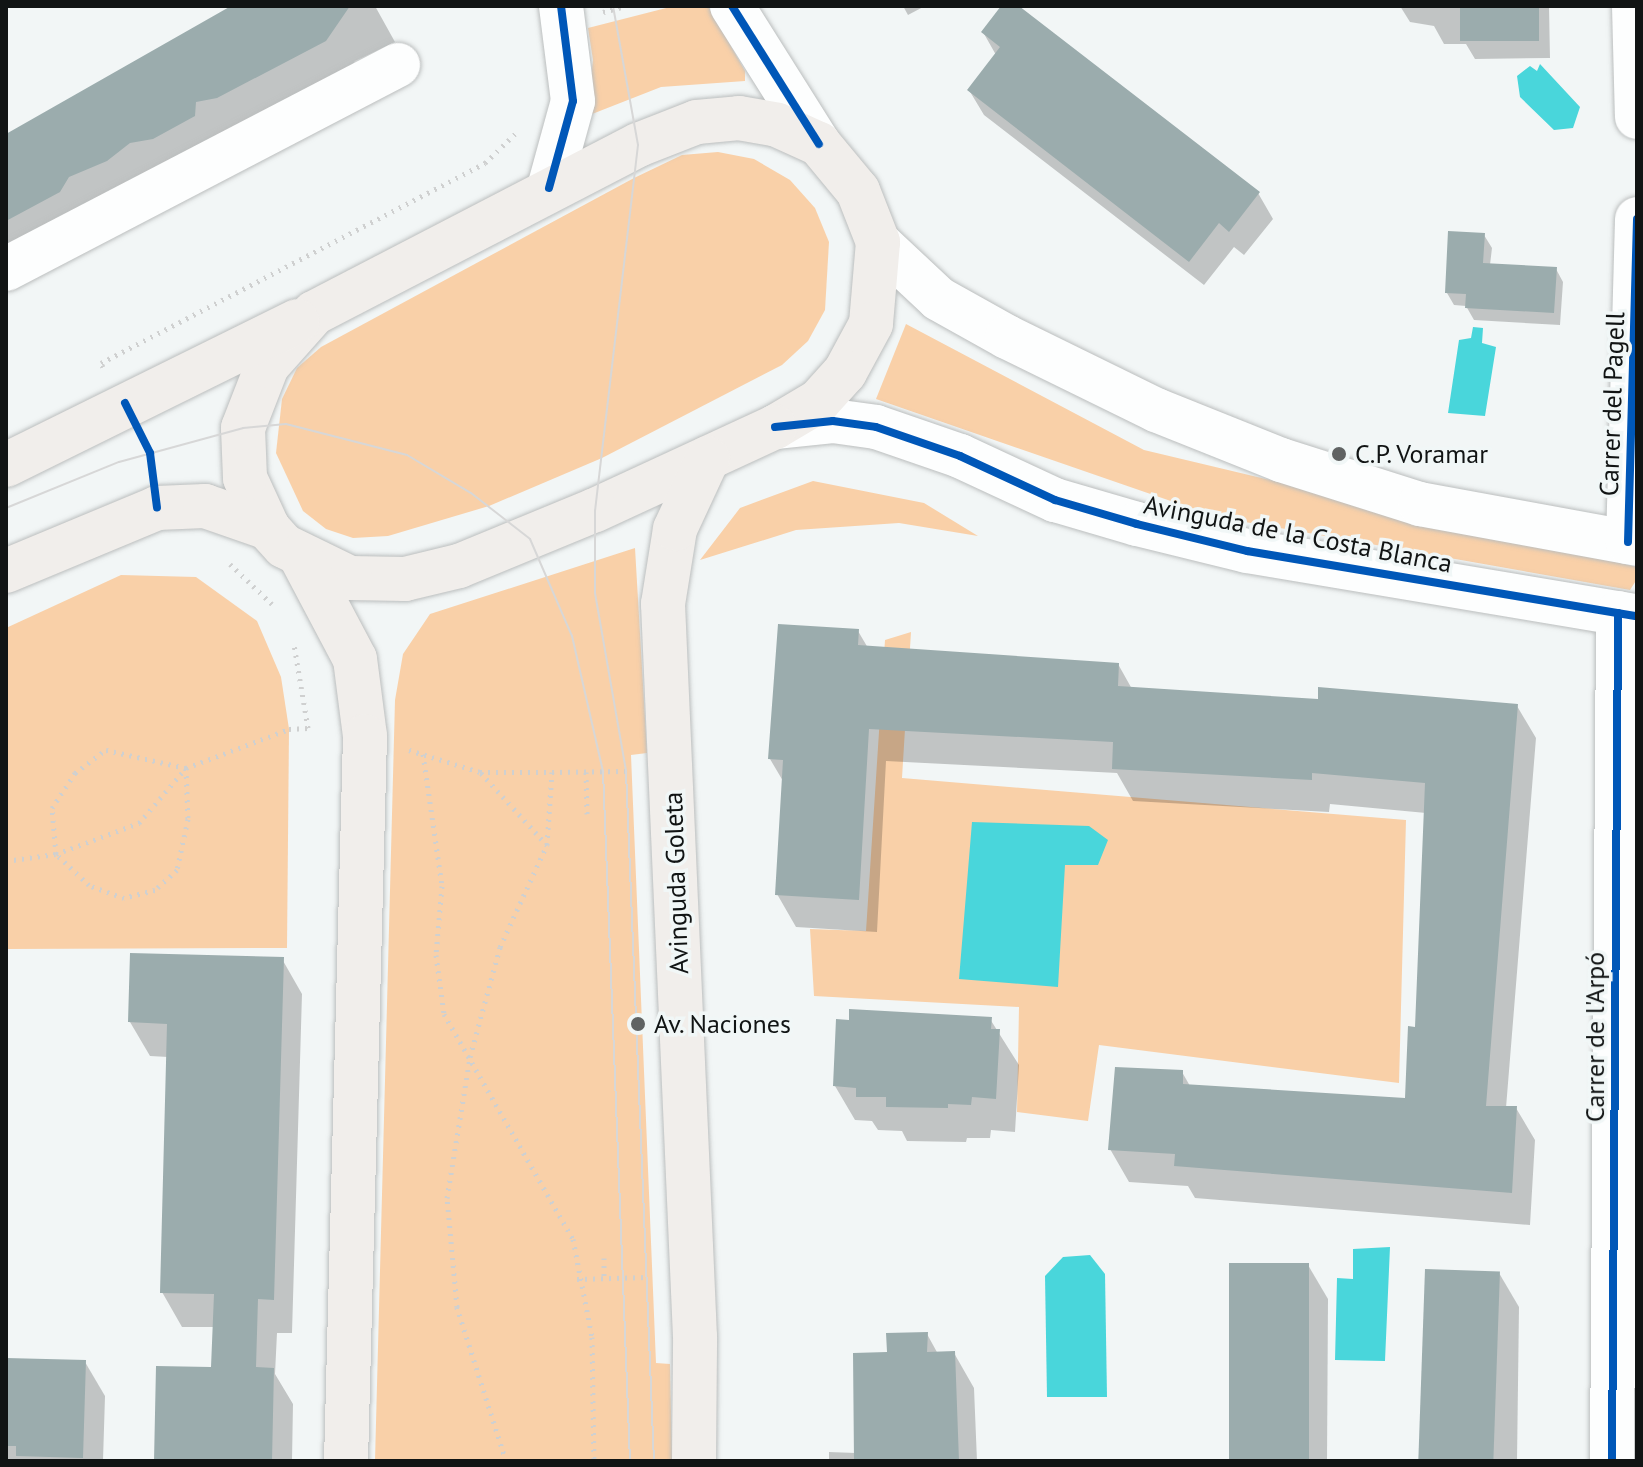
<!DOCTYPE html>
<html>
<head>
<meta charset="utf-8">
<style>
	body { margin:0 }
	#map { position:relative; width:1643px; height:1467px; overflow:hidden; background:#f2f6f6; font-family:"PT Sans",sans-serif }
	div>[style] { position:absolute }
	[style*='--x'] { left:calc(var(--x)*1px); top:calc(var(--y)*1px); width:calc(var(--w)*1px); rotate:calc(var(--a)*1deg) }
	.green>* { inset:0; background:#f9d0a8 }
	.water>* { inset:0; background:#49d6db }
	.shadow>* { inset:0; background:#0003 }
	.building>* { inset:0; background:#9bacad; transform-origin:0 0 }
	.path>* { height:5px; margin-top:-2.5px; transform-origin:0; background:repeating-linear-gradient(90deg,#cfd0d0 0 2px,transparent 0 8px) }
	.roads { filter:drop-shadow(0 0 2px #bbbebe) drop-shadow(0 0 2px #bbbebe) }
	.minor>* { height:44px; margin:-22px; padding:0 22px; transform-origin:22px; border-radius:22px; background:#fdfefe }
	.major>* { height:44px; margin:-22px; padding:0 22px; transform-origin:22px; border-radius:22px; background:#f1eeeb }
	.tram>* { height:2px; margin:-1px; padding:0 1px; transform-origin:1px; border-radius:1px; background:#d7d7d7 }
	.cycleway>* { height:8px; margin:-4px; padding:0 4px; transform-origin:4px; border-radius:4px; background:#0057b8 }
	.dots>* { width:22px; height:22px; translate:-50% -50%; box-sizing:border-box; border:4px solid #f1f7f7; border-radius:50% }
	span { translate:-50% -50%; white-space:nowrap; text-align:center; line-height:1.15; -webkit-text-stroke:7px #f1f7f7; paint-order:stroke }
	.street-label { font-size:26px; color:#111414 }
	.poi-label { font-size:26px; color:#111414 }
	.left { translate:0 -50%; text-align:left }
	.frame { position:absolute; inset:0; border:8px solid #111414; pointer-events:none }
</style>
</head>
<body>
<div id="map">
	<div class="green">
		<i style="clip-path:polygon(674px 6px,708px 6px,745px 71px,745px 81px,661px 87px,587px 116px,593px 60px,588px 28px)"></i>
		<i style="clip-path:polygon(718px 152px,754px 159px,790px 180px,815px 208px,829px 242px,825px 310px,808px 341px,782px 365px,602px 458px,489px 506px,388px 536px,353px 538px,326px 529px,303px 511px,276px 453px,282px 399px,297px 368px,321px 347px,634px 178px,682px 155px)"></i>
		<i style="clip-path:polygon(906px 324px,1144px 450px,1637px 567px,1637px 579px,1630px 590px,1217px 517px,876px 399px)"></i>
		<i style="clip-path:polygon(813px 481px,924px 503px,978px 536px,899px 523px,796px 530px,700px 560px,740px 508px)"></i>
		<i style="clip-path:polygon(635px 548px,647px 753px,631px 755px,656px 1363px,670px 1364px,672px 1461px,375px 1461px,395px 700px,403px 654px,430px 614px)"></i>
		<i style="clip-path:polygon(121px 575px,196px 577px,257px 621px,281px 677px,289px 729px,287px 948px,6px 949px,6px 628px)"></i>
		<i style="clip-path:polygon(911px 632px,902px 778px,1406px 820px,1399px 1083px,1099px 1045px,1088px 1121px,1017px 1112px,1019px 1007px,814px 996px,810px 929px,866px 931px,885px 640px)"></i>
	</div>
	<div class="water">
		<i style="clip-path:polygon(1540px 64px,1580px 107px,1573px 128px,1554px 130px,1520px 97px,1517px 76px,1530px 66px,1537px 71px)"></i>
		<i style="clip-path:polygon(1473px 327px,1483px 328px,1482px 343px,1496px 347px,1485px 416px,1448px 413px,1459px 340px,1471px 338px)"></i>
		<i style="clip-path:polygon(972px 822px,1089px 826px,1108px 840px,1098px 865px,1065px 865px,1058px 987px,959px 979px)"></i>
		<i style="clip-path:polygon(1390px 1247px,1385px 1361px,1335px 1360px,1337px 1278px,1353px 1279px,1353px 1249px)"></i>
		<i style="clip-path:polygon(1090px 1255px,1105px 1274px,1107px 1397px,1047px 1397px,1045px 1276px,1063px 1257px)"></i>
	</div>
	<div class="shadow">
		<i style="clip-path:polygon(235px 6px,375px 6px,395px 42px,355px 61px,345px 76px,6px 263px,6px 136px)"></i>
		<i style="clip-path:polygon(903px 6px,925px 6px,908px 15px)"></i>
		<i style="clip-path:polygon(1004px 6px,1015px 6px,1258px 193px,1273px 219px,1244px 255px,1234px 247px,1204px 285px,984px 115px,969px 90px,996px 55px,983px 32px)"></i>
		<i style="clip-path:polygon(1400px 6px,1549px 6px,1550px 58px,1475px 59px,1466px 44px,1444px 44px,1434px 26px,1410px 22px)"></i>
		<i style="clip-path:polygon(1484px 235px,1492px 248px,1490px 265px,1556px 269px,1563px 282px,1560px 325px,1474px 320px,1466px 306px,1454px 305px,1447px 293px)"></i>
		<i style="clip-path:polygon(858px 631px,868px 648px,1118px 664px,1132px 689px,1320px 701px,1517px 706px,1536px 738px,1506px 1108px,1516px 1108px,1535px 1140px,1530px 1225px,1195px 1198px,1188px 1186px,1129px 1182px,1110px 1149px,1182px 1072px,1190px 1086px,1407px 1100px,1417px 1029px,1426px 813px,1330px 804px,1329px 812px,1133px 801px,1117px 773px,886px 761px,877px 932px,796px 927px,777px 894px,783px 781px,770px 759px)"></i>
		<i style="clip-path:polygon(282px 959px,302px 994px,292px 1333px,277px 1333px,275px 1374px,293px 1404px,292px 1461px,156px 1461px,213px 1369px,215px 1327px,182px 1327px,162px 1292px,168px 1057px,150px 1056px,130px 1022px)"></i>
		<i style="clip-path:polygon(990px 1019px,1019px 1065px,1015px 1132px,991px 1130px,990px 1138px,967px 1138px,966px 1142px,907px 1141px,902px 1131px,878px 1130px,872px 1121px,855px 1120px,835px 1086px)"></i>
		<i style="clip-path:polygon(1308px 1265px,1328px 1299px,1327px 1461px,1229px 1461px)"></i>
		<i style="clip-path:polygon(1499px 1273px,1519px 1307px,1517px 1461px,1425px 1461px)"></i>
		<i style="clip-path:polygon(927px 1334px,938px 1354px,954px 1353px,974px 1388px,977px 1461px,829px 1461px,829px 1452px,856px 1453px,889px 1354px)"></i>
		<i style="clip-path:polygon(6px 1360px,85px 1362px,105px 1396px,103px 1461px,6px 1461px)"></i>
	</div>
	<div class="building">
		<i style="clip-path:polygon(231px 6px,350px 6px,326px 41px,217px 98px,196px 102px,195px 116px,153px 139px,130px 143px,107px 161px,69px 177px,60px 192px,6px 221px,6px 134px)"></i>
		<i style="clip-path:polygon(1001px 6px,1019px 6px,1260px 192px,1229px 232px,1219px 223px,1189px 262px,967px 90px,1000px 47px,981px 32px)"></i>
		<i style="left:1460px;top:6px;width:79px;height:35px"></i>
		<i style="clip-path:polygon(1448px 231px,1485px 233px,1483px 263px,1557px 267px,1554px 313px,1465px 308px,1466px 294px,1445px 293px)"></i>
		<i style="clip-path:polygon(778px 624px,859px 629px,858px 645px,1119px 663px,1118px 686px,1318px 699px,1318px 687px,1518px 704px,1486px 1106px,1517px 1106px,1512px 1193px,1174px 1166px,1175px 1154px,1108px 1150px,1115px 1067px,1183px 1070px,1183px 1084px,1405px 1098px,1408px 1026px,1415px 1027px,1425px 783px,1312px 773px,1312px 780px,1112px 769px,1113px 742px,869px 729px,859px 900px,775px 895px,783px 760px,768px 759px)"></i>
		<i style="clip-path:polygon(130px 953px,284px 957px,274px 1300px,258px 1299px,256px 1367px,274px 1368px,272px 1461px,154px 1461px,156px 1366px,211px 1367px,214px 1294px,160px 1293px,167px 1024px,128px 1022px)"></i>
		<i style="clip-path:polygon(849px 1009px,992px 1017px,991px 1029px,1000px 1029px,996px 1099px,972px 1097px,971px 1105px,948px 1104px,948px 1108px,886px 1107px,886px 1097px,856px 1097px,856px 1088px,833px 1086px,836px 1019px,849px 1020px)"></i>
		<i style="left:1229px;top:1263px;width:80px;height:198px"></i>
		<i style="left:1425px;top:1269px;width:75px;height:192px;rotate:2deg"></i>
		<i style="clip-path:polygon(928px 1332px,927px 1352px,955px 1351px,959px 1461px,854px 1461px,853px 1353px,887px 1352px,886px 1333px)"></i>
		<i style="clip-path:polygon(6px 1358px,86px 1360px,83px 1458px,16px 1456px,16px 1446px,6px 1446px)"></i>
	</div>
	<div class="path">
		<i style="--x:603;--y:12;--w:23;--a:-15"></i>
		<i style="--x:103;--y:367;--w:4;--a:-117"></i>
		<i style="--x:101;--y:363;--w:433;--a:-27.5"></i>
		<i style="--x:485;--y:163;--w:43;--a:-44.1"></i>
		<i style="--x:230;--y:564;--w:58;--a:43.6"></i>
		<i style="--x:106;--y:750;--w:82;--a:12.7"></i>
		<i style="--x:186;--y:768;--w:51;--a:87.8"></i>
		<i style="--x:188;--y:819;--w:52;--a:102.2"></i>
		<i style="--x:177;--y:870;--w:30;--a:138"></i>
		<i style="--x:155;--y:890;--w:32;--a:166"></i>
		<i style="--x:124;--y:898;--w:37;--a:-160"></i>
		<i style="--x:89;--y:885;--w:45;--a:-136.8"></i>
		<i style="--x:56;--y:854;--w:46;--a:-95"></i>
		<i style="--x:52;--y:808;--w:42;--a:-56.7"></i>
		<i style="--x:75;--y:773;--w:39;--a:-37"></i>
		<i style="--x:409;--y:750;--w:74;--a:17.2"></i>
		<i style="--x:480;--y:772;--w:72;--a:0"></i>
		<i style="--x:423;--y:754;--w:133;--a:81.8"></i>
		<i style="--x:442;--y:886;--w:69;--a:95"></i>
		<i style="--x:436;--y:955;--w:60;--a:82.3"></i>
		<i style="--x:444;--y:1014;--w:259;--a:60.2"></i>
		<i style="--x:573;--y:1239;--w:100;--a:79"></i>
		<i style="--x:592;--y:1337;--w:124;--a:89.1"></i>
		<i style="--x:586;--y:772;--w:42;--a:88.6"></i>
		<i style="--x:481;--y:773;--w:98;--a:47.5"></i>
		<i style="--x:6;--y:861;--w:50;--a:-8"></i>
		<i style="--x:56;--y:854;--w:89;--a:-20.5"></i>
		<i style="--x:139;--y:823;--w:72;--a:-49.5"></i>
		<i style="--x:186;--y:768;--w:110;--a:-20.7"></i>
		<i style="--x:289;--y:729;--w:19;--a:-3"></i>
		<i style="--x:308;--y:728;--w:85;--a:-99.5"></i>
		<i style="--x:604;--y:1258;--w:20;--a:90"></i>
		<i style="--x:577;--y:1279;--w:71;--a:-1.6"></i>
		<i style="--x:506;--y:1461;--w:162;--a:-107.7"></i>
		<i style="--x:457;--y:1307;--w:109;--a:-95.2"></i>
		<i style="--x:447;--y:1198;--w:143;--a:-80.7"></i>
		<i style="--x:470;--y:1057;--w:114;--a:-74.7"></i>
		<i style="--x:500;--y:947;--w:112;--a:-65.3"></i>
		<i style="--x:547;--y:845;--w:73;--a:-86.1"></i>
		<i style="--x:552;--y:772;--w:74;--a:-0.8"></i>
	</div>
	<div class="roads">
		<div class="minor">
			<i style="--x:732;--y:6;--w:163;--a:57.8"></i>
			<i style="--x:1634;--y:6;--w:111;--a:88.5"></i>
			<i style="--x:549;--y:188;--w:90;--a:-74.6"></i>
			<i style="--x:573;--y:101;--w:96;--a:-97.2"></i>
			<i style="--x:878;--y:242;--w:83;--a:43.1"></i>
			<i style="--x:939;--y:299;--w:78;--a:29.2"></i>
			<i style="--x:1007;--y:337;--w:166;--a:26.1"></i>
			<i style="--x:1156;--y:410;--w:135;--a:21.8"></i>
			<i style="--x:1281;--y:460;--w:146;--a:17.6"></i>
			<i style="--x:1420;--y:504;--w:221;--a:10.4"></i>
			<i style="--x:6;--y:269;--w:442;--a:-27.5"></i>
			<i style="--x:775;--y:427;--w:58;--a:-5.9"></i>
			<i style="--x:833;--y:421;--w:43;--a:7.9"></i>
			<i style="--x:876;--y:427;--w:89;--a:19"></i>
			<i style="--x:960;--y:456;--w:105;--a:24.9"></i>
			<i style="--x:1055;--y:500;--w:85;--a:16.3"></i>
			<i style="--x:1137;--y:524;--w:113;--a:13.8"></i>
			<i style="--x:1247;--y:551;--w:395;--a:9.5"></i>
			<i style="--x:1628;--y:542;--w:323;--a:-88.4"></i>
			<i style="--x:1612;--y:1461;--w:848;--a:-89.59"></i>
		</div>
		<div class="major">
			<i style="--x:739;--y:118;--w:39;--a:10"></i>
			<i style="--x:777;--y:125;--w:46;--a:24.3"></i>
			<i style="--x:819;--y:144;--w:61;--a:50.3"></i>
			<i style="--x:858;--y:191;--w:55;--a:68.6"></i>
			<i style="--x:878;--y:242;--w:82;--a:94.9"></i>
			<i style="--x:871;--y:324;--w:55;--a:118.4"></i>
			<i style="--x:845;--y:372;--w:39;--a:132"></i>
			<i style="--x:819;--y:401;--w:51;--a:149.4"></i>
			<i style="--x:775;--y:427;--w:198;--a:155.2"></i>
			<i style="--x:595;--y:510;--w:147;--a:157.6"></i>
			<i style="--x:459;--y:566;--w:56;--a:166.5"></i>
			<i style="--x:405;--y:579;--w:55;--a:-179"></i>
			<i style="--x:350;--y:578;--w:73;--a:-154.1"></i>
			<i style="--x:284;--y:546;--w:24;--a:-132"></i>
			<i style="--x:268;--y:528;--w:55;--a:-114.7"></i>
			<i style="--x:245;--y:478;--w:50;--a:-92.3"></i>
			<i style="--x:243;--y:428;--w:66;--a:-68.8"></i>
			<i style="--x:267;--y:366;--w:71;--a:-48.4"></i>
			<i style="--x:314;--y:313;--w:365;--a:-27.4"></i>
			<i style="--x:638;--y:145;--w:63;--a:-21.3"></i>
			<i style="--x:697;--y:122;--w:42;--a:-5.4"></i>
			<i style="--x:6;--y:465;--w:325;--a:-26.3"></i>
			<i style="--x:302;--y:559;--w:113;--a:62.1"></i>
			<i style="--x:355;--y:659;--w:78;--a:82.6"></i>
			<i style="--x:365;--y:736;--w:725;--a:91.5"></i>
			<i style="--x:6;--y:571;--w:164;--a:-22.6"></i>
			<i style="--x:157;--y:508;--w:48;--a:-2.4"></i>
			<i style="--x:205;--y:506;--w:67;--a:19.2"></i>
			<i style="--x:694;--y:1461;--w:124;--a:-89.5"></i>
			<i style="--x:695;--y:1337;--w:734;--a:-92.5"></i>
			<i style="--x:663;--y:604;--w:76;--a:-80.9"></i>
			<i style="--x:675;--y:529;--w:78;--a:-65.1"></i>
		</div>
	</div>
	<div class="tram">
		<i style="--x:613;--y:6;--w:141;--a:79.8"></i>
		<i style="--x:638;--y:145;--w:368;--a:96.7"></i>
		<i style="--x:595;--y:510;--w:83;--a:90"></i>
		<i style="--x:595;--y:593;--w:181;--a:80.1"></i>
		<i style="--x:626;--y:771;--w:691;--a:87.68"></i>
		<i style="--x:6;--y:508;--w:122;--a:-22.2"></i>
		<i style="--x:119;--y:462;--w:129;--a:-15.3"></i>
		<i style="--x:243;--y:428;--w:43;--a:-5.3"></i>
		<i style="--x:286;--y:424;--w:125;--a:14.4"></i>
		<i style="--x:407;--y:455;--w:74;--a:30.7"></i>
		<i style="--x:471;--y:493;--w:75;--a:37.9"></i>
		<i style="--x:530;--y:539;--w:106;--a:66.6"></i>
		<i style="--x:572;--y:636;--w:139;--a:77.1"></i>
		<i style="--x:603;--y:771;--w:691;--a:87.76"></i>
	</div>
	<div class="cycleway">
		<i style="--x:732;--y:6;--w:163;--a:57.8"></i>
		<i style="--x:549;--y:188;--w:90;--a:-74.6"></i>
		<i style="--x:573;--y:101;--w:96;--a:-97.2"></i>
		<i style="--x:125;--y:403;--w:56;--a:63.4"></i>
		<i style="--x:150;--y:453;--w:55;--a:82.7"></i>
		<i style="--x:775;--y:427;--w:58;--a:-5.9"></i>
		<i style="--x:833;--y:421;--w:43;--a:7.9"></i>
		<i style="--x:876;--y:427;--w:89;--a:19"></i>
		<i style="--x:960;--y:456;--w:105;--a:24.9"></i>
		<i style="--x:1055;--y:500;--w:85;--a:16.3"></i>
		<i style="--x:1137;--y:524;--w:113;--a:13.8"></i>
		<i style="--x:1247;--y:551;--w:395;--a:9.5"></i>
		<i style="--x:1628;--y:542;--w:323;--a:-88.4"></i>
		<i style="--x:1612;--y:1461;--w:848;--a:-89.59"></i>
	</div>
	<div class="dots">
		<i style="left:1339px;top:454px;background:#606363"></i>
		<i style="left:638px;top:1024px;background:#606363"></i>
	</div>
	<div class="street-label">
		<span style="left:1612px;top:404px;rotate:-88deg">Carrer del Pagell</span>
		<span style="left:1298px;top:534px;rotate:11deg">Avinguda de la Costa Blanca</span>
		<span style="left:676px;top:883px;rotate:-92deg">Avinguda Goleta</span>
		<span style="left:1595px;top:1037px;rotate:-90deg">Carrer de l'Arpó</span>
	</div>
	<div class="poi-label">
		<span class="left" style="left:1355px;top:454px">C.P. Voramar</span>
		<span class="left" style="left:654px;top:1024px">Av. Naciones</span>
	</div>
	<div class="frame"></div>
</div>
</body>
</html>
